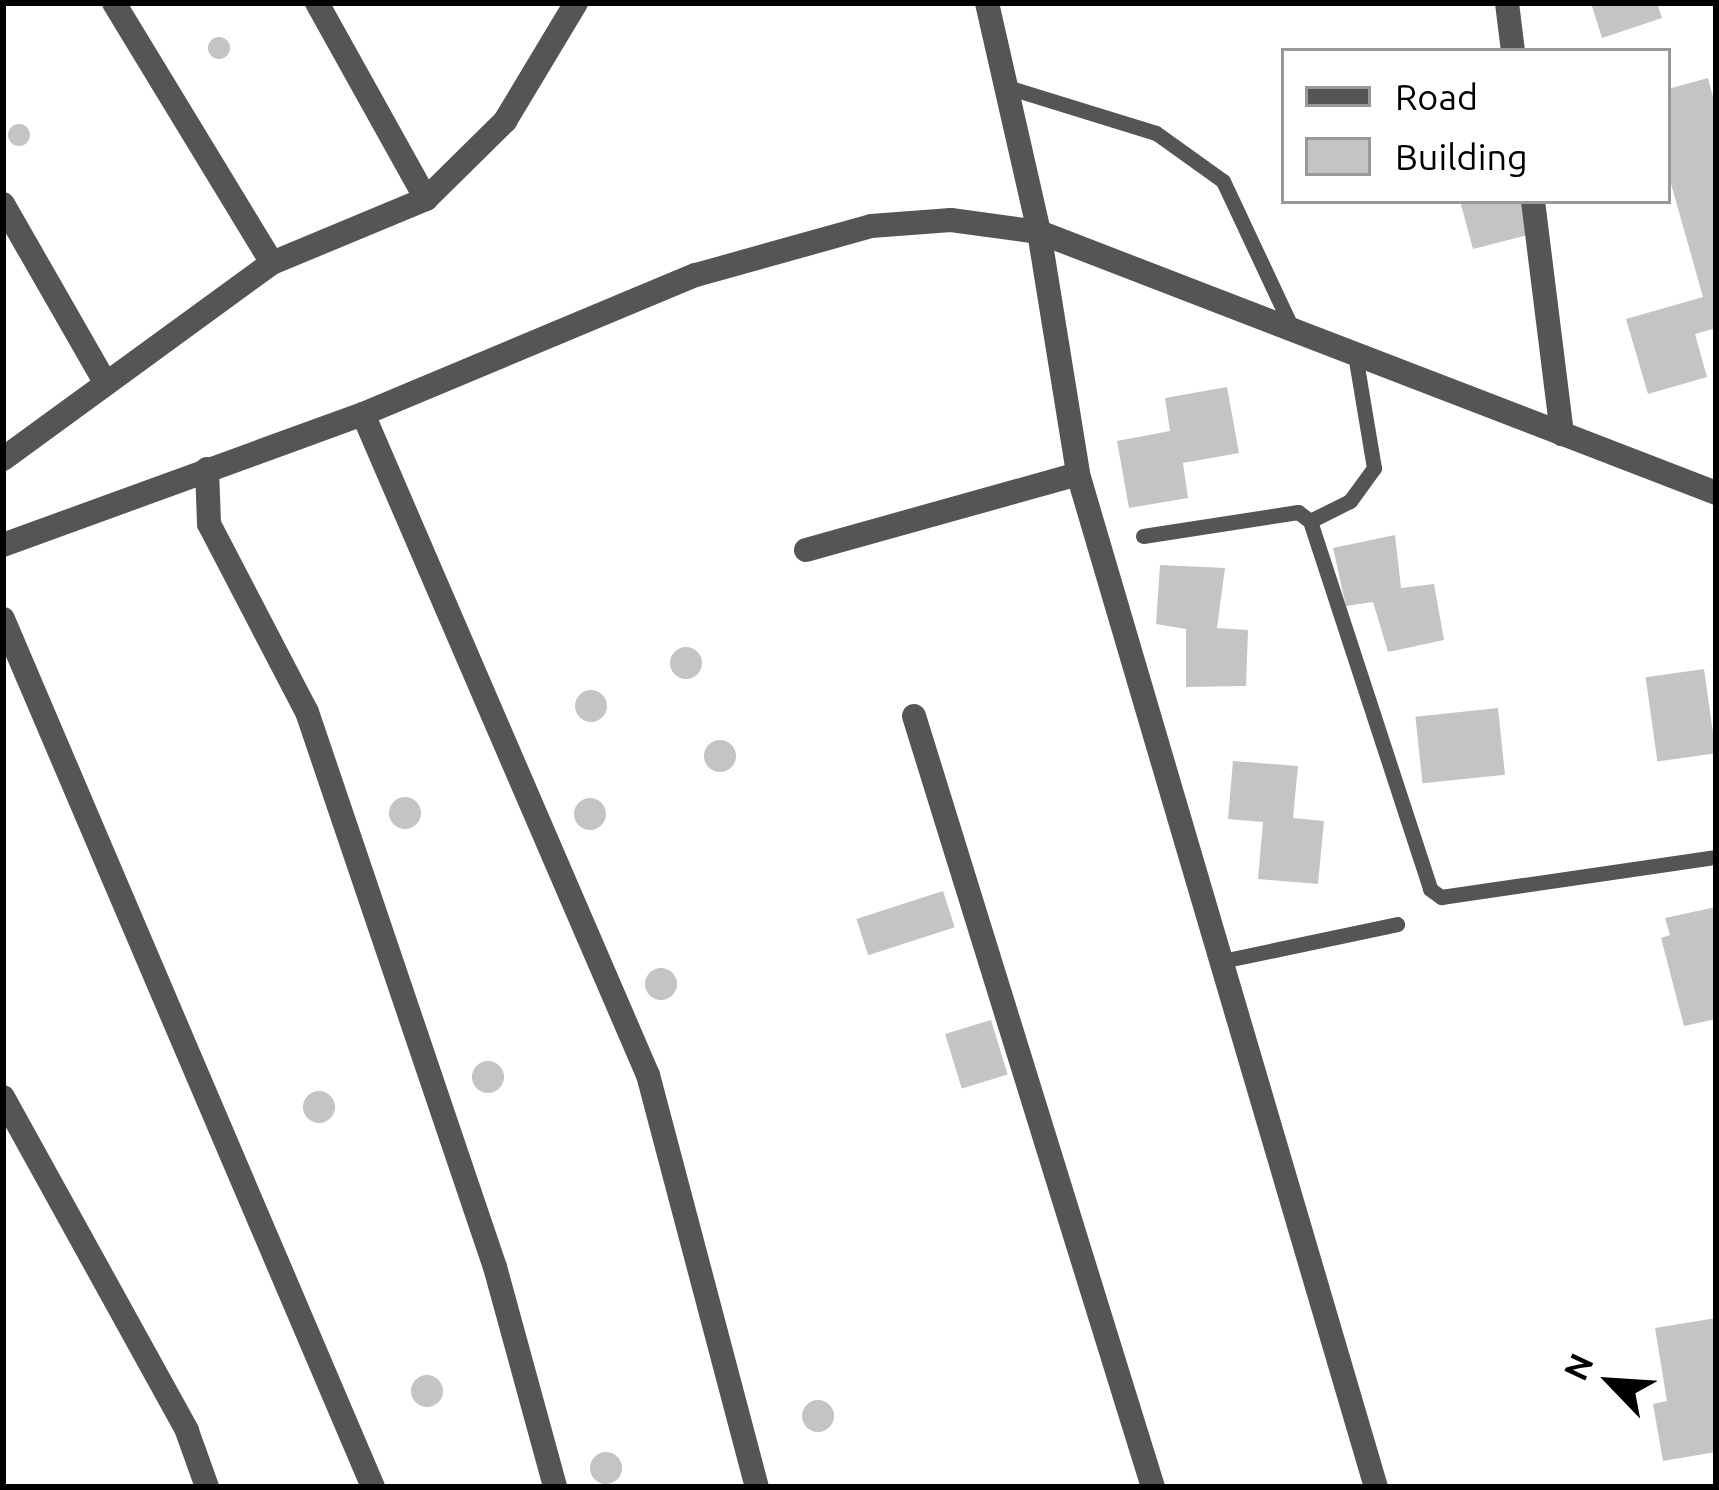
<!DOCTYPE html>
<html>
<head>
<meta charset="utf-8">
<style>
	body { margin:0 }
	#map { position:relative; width:1719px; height:1490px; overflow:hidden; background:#fff; font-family:Ubuntu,sans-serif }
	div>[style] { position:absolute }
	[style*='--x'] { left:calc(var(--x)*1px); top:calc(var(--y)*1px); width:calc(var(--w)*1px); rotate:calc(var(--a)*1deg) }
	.building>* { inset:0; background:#c4c4c4; transform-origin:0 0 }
	.round { border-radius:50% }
	.service>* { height:15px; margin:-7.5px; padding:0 7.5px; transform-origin:7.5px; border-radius:7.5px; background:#555 }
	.minor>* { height:24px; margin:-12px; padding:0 12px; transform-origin:12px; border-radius:12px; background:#555 }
	.tertiary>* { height:24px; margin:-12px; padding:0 12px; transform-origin:12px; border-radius:12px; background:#555 }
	span { translate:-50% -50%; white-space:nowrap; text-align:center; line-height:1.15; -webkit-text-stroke:10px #fff; paint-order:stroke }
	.frame { position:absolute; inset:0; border:6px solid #000; pointer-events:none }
	.legend { position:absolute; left:1281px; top:48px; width:390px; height:156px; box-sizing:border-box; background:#fff; border:3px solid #999; margin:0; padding:15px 21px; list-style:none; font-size:36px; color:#000 }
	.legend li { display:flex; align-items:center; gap:24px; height:60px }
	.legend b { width:60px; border:3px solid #999 }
	.north { position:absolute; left:1551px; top:1322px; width:120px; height:120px; -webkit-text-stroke:9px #fff; paint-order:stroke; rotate:295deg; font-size:33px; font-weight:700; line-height:48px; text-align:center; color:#000 }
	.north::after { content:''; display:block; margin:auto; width:42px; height:54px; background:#000; clip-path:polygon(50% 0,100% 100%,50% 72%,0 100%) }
</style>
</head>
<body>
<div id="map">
	<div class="building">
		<i style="clip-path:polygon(1591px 3px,1657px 3px,1662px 18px,1602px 38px)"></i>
		<i class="round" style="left:208px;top:37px;width:22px;height:22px"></i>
		<i style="clip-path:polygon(1708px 78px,1716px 108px,1716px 328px,1695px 334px,1707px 377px,1648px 394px,1626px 319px,1703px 297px,1668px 173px,1668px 89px)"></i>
		<i class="round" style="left:8px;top:124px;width:22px;height:22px"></i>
		<i style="clip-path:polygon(1460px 201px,1523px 201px,1532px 234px,1473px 249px)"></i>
		<i style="clip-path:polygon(1227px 387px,1239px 453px,1183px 463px,1188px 498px,1129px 508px,1117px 441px,1170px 431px,1165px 398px)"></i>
		<i style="clip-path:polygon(1395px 535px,1401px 588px,1434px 584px,1444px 640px,1388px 652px,1373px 602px,1346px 606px,1333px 548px)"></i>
		<i style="clip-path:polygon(1160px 565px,1225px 568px,1217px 628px,1248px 630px,1246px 686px,1186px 687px,1186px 629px,1156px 624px)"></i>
		<i class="round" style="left:670px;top:647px;width:32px;height:32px"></i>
		<i style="left:1704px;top:669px;width:85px;height:59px;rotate:82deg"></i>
		<i class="round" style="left:575px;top:690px;width:32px;height:32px"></i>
		<i style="left:1498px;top:708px;width:67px;height:83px;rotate:84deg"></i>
		<i class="round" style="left:704px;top:740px;width:32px;height:32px"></i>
		<i style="clip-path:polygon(1233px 761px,1298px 766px,1293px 818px,1324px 821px,1318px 884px,1258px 879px,1263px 822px,1228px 819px)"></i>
		<i class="round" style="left:389px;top:797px;width:32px;height:32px"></i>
		<i class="round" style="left:574px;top:798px;width:32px;height:32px"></i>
		<i style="left:943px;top:891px;width:38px;height:91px;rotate:72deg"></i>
		<i style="clip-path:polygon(1716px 907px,1716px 1019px,1684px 1026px,1661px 938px,1670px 935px,1665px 918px)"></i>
		<i class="round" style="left:645px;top:968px;width:32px;height:32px"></i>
		<i style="left:991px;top:1020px;width:57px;height:48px;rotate:73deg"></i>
		<i class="round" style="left:472px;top:1061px;width:32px;height:32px"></i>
		<i class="round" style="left:303px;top:1091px;width:32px;height:32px"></i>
		<i style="clip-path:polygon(1716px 1318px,1716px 1452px,1663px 1461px,1653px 1404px,1667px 1401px,1655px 1328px)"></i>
		<i class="round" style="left:411px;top:1375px;width:32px;height:32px"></i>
		<i class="round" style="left:802px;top:1400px;width:32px;height:32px"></i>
		<i class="round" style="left:590px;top:1452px;width:32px;height:32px"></i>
	</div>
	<div class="service">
		<i style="--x:1004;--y:86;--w:159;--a:17.2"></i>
		<i style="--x:1156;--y:133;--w:82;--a:35.6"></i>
		<i style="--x:1223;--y:181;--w:162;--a:64.9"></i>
		<i style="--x:1310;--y:521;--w:45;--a:-26.6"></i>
		<i style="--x:1350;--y:501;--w:41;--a:-54"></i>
		<i style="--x:1374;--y:468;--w:116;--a:-99.5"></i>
		<i style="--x:1143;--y:536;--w:157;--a:-8.8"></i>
		<i style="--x:1298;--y:512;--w:15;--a:37"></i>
		<i style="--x:1310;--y:521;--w:387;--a:71.9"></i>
		<i style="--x:1430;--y:889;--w:14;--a:36"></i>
		<i style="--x:1441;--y:897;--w:278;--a:-8.3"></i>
		<i style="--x:1222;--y:961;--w:179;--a:-11.9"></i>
	</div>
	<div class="minor">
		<i style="--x:114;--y:3;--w:304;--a:58.7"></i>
		<i style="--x:317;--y:3;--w:224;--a:60.9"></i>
		<i style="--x:1507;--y:3;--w:48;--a:82.9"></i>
		<i style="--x:1533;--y:201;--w:235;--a:82.9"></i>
		<i style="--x:3;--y:204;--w:203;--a:60.2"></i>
		<i style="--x:363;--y:414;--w:720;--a:66.68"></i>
		<i style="--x:648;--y:1075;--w:426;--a:75.2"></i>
		<i style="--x:3;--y:459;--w:333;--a:-36.1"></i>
		<i style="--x:272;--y:263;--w:167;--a:-22.6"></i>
		<i style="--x:426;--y:199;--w:111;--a:-44.6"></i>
		<i style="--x:505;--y:121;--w:138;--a:-59"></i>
		<i style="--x:207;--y:469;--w:55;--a:87.9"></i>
		<i style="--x:209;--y:524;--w:212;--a:62.5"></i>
		<i style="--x:307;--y:712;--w:586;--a:71.29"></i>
		<i style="--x:495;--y:1267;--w:228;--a:74.7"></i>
		<i style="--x:806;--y:550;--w:282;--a:-15.6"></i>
		<i style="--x:3;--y:619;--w:944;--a:66.91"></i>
		<i style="--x:914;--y:716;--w:807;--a:72.78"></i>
		<i style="--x:3;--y:1097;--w:381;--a:61.1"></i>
		<i style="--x:187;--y:1431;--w:59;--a:70.3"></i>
	</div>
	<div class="tertiary">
		<i style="--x:987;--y:3;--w:235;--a:77.2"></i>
		<i style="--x:1039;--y:232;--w:245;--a:80.8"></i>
		<i style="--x:1078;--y:474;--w:1056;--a:73.61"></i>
		<i style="--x:3;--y:545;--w:383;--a:-20"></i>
		<i style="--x:363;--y:414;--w:361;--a:-22.7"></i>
		<i style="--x:696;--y:275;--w:182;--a:-15.6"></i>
		<i style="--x:871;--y:226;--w:80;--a:-4.3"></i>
		<i style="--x:951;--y:220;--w:89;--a:7.8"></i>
		<i style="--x:1039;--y:232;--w:726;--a:21.08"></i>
	</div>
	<div class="frame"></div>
	<ul class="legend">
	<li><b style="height:15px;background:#555"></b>Road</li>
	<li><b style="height:33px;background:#c4c4c4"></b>Building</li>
	</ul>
	<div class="north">N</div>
</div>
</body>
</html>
